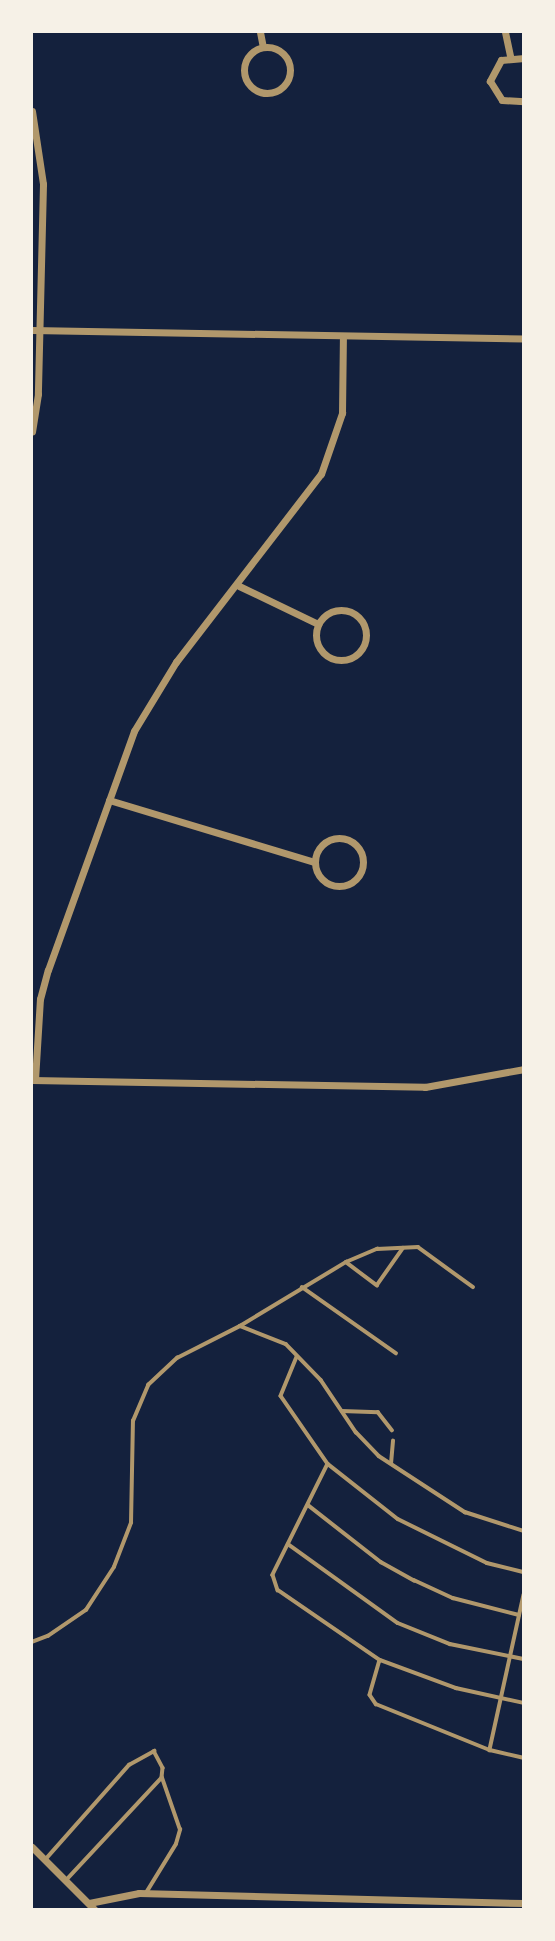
<!DOCTYPE html>
<html>
<head>
<meta charset="utf-8">
<style>
	body { margin:0 }
	#map { position:relative; width:555px; height:1941px; overflow:hidden; background:#14213d; font-family:Rubik,sans-serif }
	div>[style] { position:absolute }
	[style*='--x'] { left:calc(var(--x)*1px); top:calc(var(--y)*1px); width:calc(var(--w)*1px); rotate:calc(var(--a)*1deg) }
	.service>* { height:3.5px; margin:-1.75px; padding:0 1.75px; transform-origin:1.75px; border-radius:1.75px; background:#b1986c }
	.minor>* { height:7px; margin:-3.5px; padding:0 3.5px; transform-origin:3.5px; border-radius:3.5px; background:#b1986c }
	.minor>.ring { margin:-3.5px; padding:0; box-sizing:content-box; background:none; border:7px solid #b1986c; border-radius:50% }
	span { translate:-50% -50%; white-space:nowrap; text-align:center; line-height:1.15; -webkit-text-stroke:6px #f6f1e7; paint-order:stroke }
	.frame { position:absolute; inset:0; border:33px solid #f6f1e7; pointer-events:none }
</style>
</head>
<body>
<div id="map">
	<div class="service">
		<i style="--x:346;--y:1262;--w:39;--a:37"></i>
		<i style="--x:377;--y:1285;--w:45;--a:-54.9"></i>
		<i style="--x:302;--y:1287;--w:115;--a:35.1"></i>
		<i style="--x:240;--y:1326;--w:124;--a:-31.1"></i>
		<i style="--x:346;--y:1262;--w:34;--a:-23"></i>
		<i style="--x:377;--y:1249;--w:41;--a:-2.8"></i>
		<i style="--x:418;--y:1247;--w:68;--a:36"></i>
		<i style="--x:297;--y:1357;--w:42;--a:112.3"></i>
		<i style="--x:281;--y:1396;--w:83;--a:55.3"></i>
		<i style="--x:328;--y:1464;--w:124;--a:116.4"></i>
		<i style="--x:273;--y:1575;--w:16;--a:72"></i>
		<i style="--x:278;--y:1590;--w:124;--a:34.5"></i>
		<i style="--x:380;--y:1660;--w:36;--a:106"></i>
		<i style="--x:370;--y:1695;--w:11;--a:56"></i>
		<i style="--x:376;--y:1704;--w:123;--a:22"></i>
		<i style="--x:342;--y:1411;--w:36;--a:2"></i>
		<i style="--x:378;--y:1412;--w:23;--a:52"></i>
		<i style="--x:328;--y:1464;--w:89;--a:38.2"></i>
		<i style="--x:398;--y:1519;--w:99;--a:26.3"></i>
		<i style="--x:487;--y:1563;--w:38;--a:14"></i>
		<i style="--x:391;--y:1464;--w:23;--a:-85"></i>
		<i style="--x:308;--y:1505;--w:93;--a:38"></i>
		<i style="--x:381;--y:1562;--w:38;--a:29"></i>
		<i style="--x:414;--y:1580;--w:43;--a:24.8"></i>
		<i style="--x:453;--y:1598;--w:68;--a:14.4"></i>
		<i style="--x:288;--y:1544;--w:135;--a:35.7"></i>
		<i style="--x:398;--y:1623;--w:56;--a:22"></i>
		<i style="--x:450;--y:1644;--w:76;--a:11.5"></i>
		<i style="--x:524;--y:1595;--w:159;--a:102.4"></i>
		<i style="--x:490;--y:1750;--w:35;--a:13"></i>
		<i style="--x:32;--y:1642;--w:17;--a:-21"></i>
		<i style="--x:48;--y:1636;--w:46;--a:-34.4"></i>
		<i style="--x:86;--y:1610;--w:51;--a:-56.9"></i>
		<i style="--x:114;--y:1567;--w:47;--a:-68.9"></i>
		<i style="--x:131;--y:1523;--w:102;--a:-88.9"></i>
		<i style="--x:133;--y:1421;--w:39;--a:-67"></i>
		<i style="--x:148;--y:1385;--w:40;--a:-43"></i>
		<i style="--x:177;--y:1358;--w:71;--a:-26.9"></i>
		<i style="--x:240;--y:1326;--w:49;--a:21.4"></i>
		<i style="--x:286;--y:1344;--w:50;--a:45.8"></i>
		<i style="--x:321;--y:1380;--w:63;--a:56.1"></i>
		<i style="--x:356;--y:1432;--w:33;--a:46"></i>
		<i style="--x:379;--y:1456;--w:103;--a:33.1"></i>
		<i style="--x:465;--y:1512;--w:62;--a:17.9"></i>
		<i style="--x:380;--y:1660;--w:81;--a:20.2"></i>
		<i style="--x:456;--y:1688;--w:70;--a:12.4"></i>
		<i style="--x:45;--y:1860;--w:127;--a:-48.5"></i>
		<i style="--x:129;--y:1765;--w:29;--a:-29"></i>
		<i style="--x:154;--y:1751;--w:19;--a:62"></i>
		<i style="--x:163;--y:1768;--w:10;--a:96"></i>
		<i style="--x:162;--y:1778;--w:141;--a:133"></i>
		<i style="--x:146;--y:1893;--w:57;--a:-58.5"></i>
		<i style="--x:176;--y:1844;--w:15;--a:-74"></i>
		<i style="--x:180;--y:1830;--w:55;--a:-109.1"></i>
	</div>
	<div class="minor">
		<i style="--x:260;--y:32;--w:15;--a:79"></i>
		<i style="--x:505;--y:32;--w:25;--a:78"></i>
		<i class="ring" style="left:244px;top:47px;width:39px;height:39px"></i>
		<i style="--x:524;--y:58;--w:23;--a:175"></i>
		<i style="--x:501;--y:60;--w:24;--a:118"></i>
		<i style="--x:490;--y:81;--w:22;--a:58"></i>
		<i style="--x:502;--y:100;--w:22;--a:3"></i>
		<i style="--x:32;--y:111;--w:74;--a:81.4"></i>
		<i style="--x:43;--y:184;--w:210;--a:91.4"></i>
		<i style="--x:38;--y:394;--w:38;--a:99"></i>
		<i style="--x:32;--y:330;--w:492;--a:1"></i>
		<i style="--x:239;--y:586;--w:88;--a:25.7"></i>
		<i class="ring" style="left:316px;top:610px;width:43px;height:43px"></i>
		<i style="--x:109;--y:800;--w:214;--a:16.8"></i>
		<i class="ring" style="left:315px;top:838px;width:41px;height:41px"></i>
		<i style="--x:32;--y:1080;--w:393;--a:1"></i>
		<i style="--x:425;--y:1087;--w:101;--a:-10.3"></i>
		<i style="--x:35;--y:1080;--w:81;--a:-86.5"></i>
		<i style="--x:40;--y:999;--w:30;--a:-75"></i>
		<i style="--x:48;--y:970;--w:254;--a:-70.2"></i>
		<i style="--x:134;--y:731;--w:81;--a:-58.7"></i>
		<i style="--x:176;--y:662;--w:237;--a:-52.4"></i>
		<i style="--x:321;--y:474;--w:65;--a:-71"></i>
		<i style="--x:342;--y:413;--w:77;--a:-89.3"></i>
		<i style="--x:32;--y:1847;--w:89;--a:45"></i>
		<i style="--x:89;--y:1903;--w:51;--a:-11.3"></i>
		<i style="--x:139;--y:1893;--w:385;--a:1.5"></i>
	</div>
	<div class="frame"></div>
</div>
</body>
</html>
